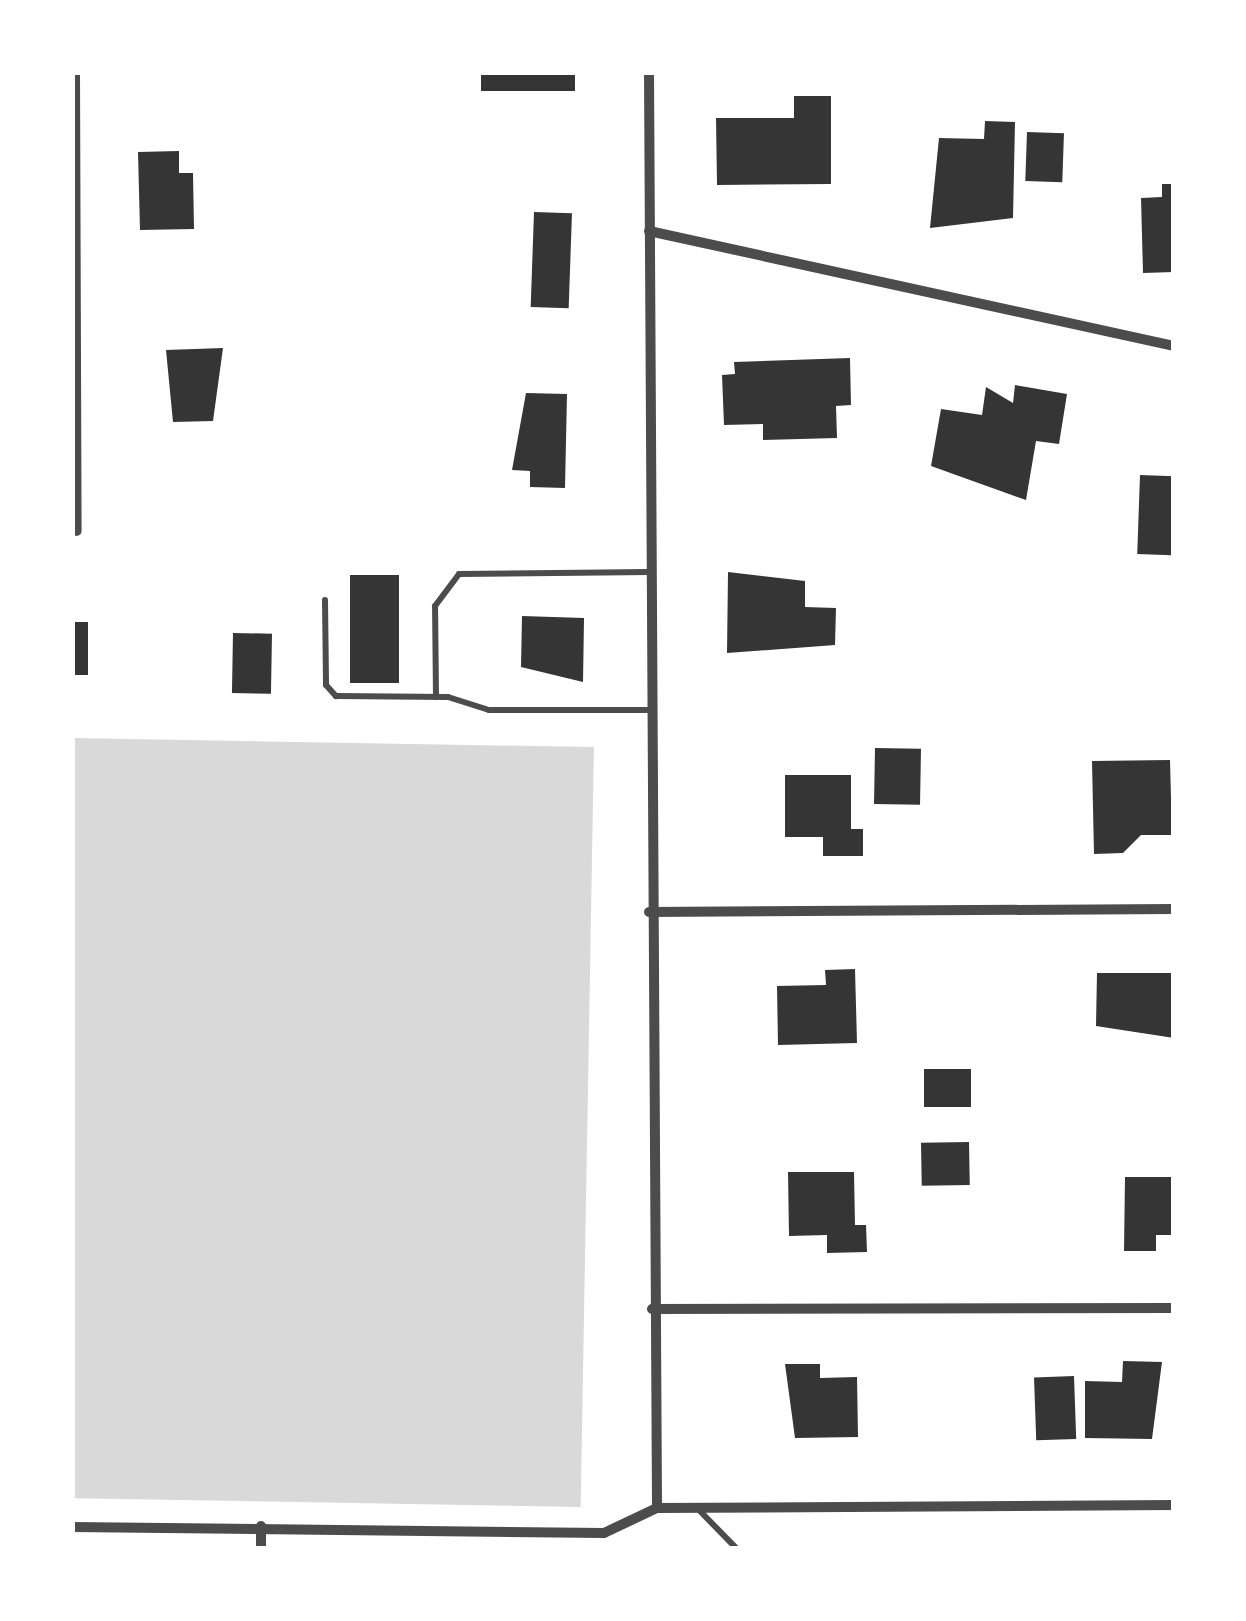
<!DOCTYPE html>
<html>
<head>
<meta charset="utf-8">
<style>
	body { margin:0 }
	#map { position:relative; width:1246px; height:1621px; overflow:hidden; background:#fff; font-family:"PT Serif",serif }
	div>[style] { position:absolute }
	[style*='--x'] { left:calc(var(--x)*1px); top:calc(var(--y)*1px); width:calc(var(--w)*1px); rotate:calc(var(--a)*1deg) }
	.water>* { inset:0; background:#d9d9d9; transform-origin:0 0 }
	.building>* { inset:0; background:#353535; transform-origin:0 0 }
	.service>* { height:6px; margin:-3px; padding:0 3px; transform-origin:3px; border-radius:3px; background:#4c4c4c }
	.minor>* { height:10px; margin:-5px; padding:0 5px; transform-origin:5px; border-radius:5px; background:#4c4c4c }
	span { translate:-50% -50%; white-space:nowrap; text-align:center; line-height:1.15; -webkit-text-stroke:9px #fff; paint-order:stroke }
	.frame { position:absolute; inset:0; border:75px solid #fff; pointer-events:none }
</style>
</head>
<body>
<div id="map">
	<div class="water">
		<i style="left:73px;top:738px;width:521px;height:760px;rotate:1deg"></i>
	</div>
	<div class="building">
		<i style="left:481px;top:72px;width:94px;height:19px"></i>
		<i style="clip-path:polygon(794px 96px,831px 96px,831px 184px,717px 185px,716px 118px,794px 118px)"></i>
		<i style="clip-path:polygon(985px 121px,1015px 122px,1013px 218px,930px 228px,939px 138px,984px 139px)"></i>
		<i style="left:1027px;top:132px;width:37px;height:49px;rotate:2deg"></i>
		<i style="clip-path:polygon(179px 151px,179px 173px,193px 173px,194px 229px,140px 230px,138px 152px)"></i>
		<i style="clip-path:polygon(1162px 184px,1174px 184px,1174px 272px,1143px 273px,1141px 198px,1162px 197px)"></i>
		<i style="left:534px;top:212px;width:38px;height:95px;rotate:2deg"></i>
		<i style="clip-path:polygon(223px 348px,213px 421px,173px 422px,166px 350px)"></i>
		<i style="clip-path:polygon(850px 358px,851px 405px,836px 406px,837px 438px,763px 440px,763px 424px,724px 425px,722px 375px,735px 374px,734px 362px)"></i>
		<i style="clip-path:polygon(1015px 385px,1067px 394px,1059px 444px,1036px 441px,1026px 500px,931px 466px,941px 409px,982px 415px,986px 387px,1013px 403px)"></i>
		<i style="clip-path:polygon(526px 393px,567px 394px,565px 488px,530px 487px,530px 471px,512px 470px)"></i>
		<i style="left:1140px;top:475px;width:34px;height:79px;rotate:2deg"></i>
		<i style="clip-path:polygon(728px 572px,805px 581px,805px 607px,836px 608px,835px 645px,727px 653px)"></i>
		<i style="left:350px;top:575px;width:49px;height:108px"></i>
		<i style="clip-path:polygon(522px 616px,584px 618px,583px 682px,521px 667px)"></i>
		<i style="left:72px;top:622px;width:16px;height:53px"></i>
		<i style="left:233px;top:633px;width:39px;height:60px;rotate:1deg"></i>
		<i style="left:875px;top:748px;width:46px;height:56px;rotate:1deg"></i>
		<i style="clip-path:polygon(1170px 760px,1172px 835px,1141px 835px,1123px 853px,1094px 854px,1092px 761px)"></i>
		<i style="clip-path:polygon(785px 775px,851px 775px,851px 829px,863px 829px,863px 856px,823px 856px,823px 837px,785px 837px)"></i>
		<i style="clip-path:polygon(855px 969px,857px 1043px,778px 1045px,777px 986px,826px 985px,825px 970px)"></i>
		<i style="clip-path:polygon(1097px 973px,1174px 973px,1174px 1038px,1096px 1026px)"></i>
		<i style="left:924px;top:1069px;width:47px;height:38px"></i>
		<i style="left:969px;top:1142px;width:43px;height:48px;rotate:89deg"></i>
		<i style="clip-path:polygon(788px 1172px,854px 1172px,855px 1225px,866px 1225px,867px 1252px,827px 1253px,827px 1235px,789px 1236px)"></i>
		<i style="clip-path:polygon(1125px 1177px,1174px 1177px,1174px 1235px,1156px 1235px,1156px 1251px,1124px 1251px)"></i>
		<i style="clip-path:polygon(1123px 1361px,1162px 1362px,1152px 1439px,1085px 1438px,1085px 1381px,1122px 1382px)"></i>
		<i style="clip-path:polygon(785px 1364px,820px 1364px,820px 1378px,857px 1377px,858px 1437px,795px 1438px)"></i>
		<i style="left:1074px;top:1376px;width:63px;height:40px;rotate:88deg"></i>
	</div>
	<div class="service">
		<i style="--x:325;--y:600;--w:85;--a:89.3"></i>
		<i style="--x:326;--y:685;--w:15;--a:48"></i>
		<i style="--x:336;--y:696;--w:112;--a:0.5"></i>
		<i style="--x:448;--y:697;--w:43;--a:17.6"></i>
		<i style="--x:489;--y:710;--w:160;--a:0"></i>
		<i style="--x:436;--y:697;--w:91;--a:-90.6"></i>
		<i style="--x:435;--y:606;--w:40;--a:-53"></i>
		<i style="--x:459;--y:574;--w:190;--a:-0.6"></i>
		<i style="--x:698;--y:1509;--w:54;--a:45.7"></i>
	</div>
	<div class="minor">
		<i style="--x:75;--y:72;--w:459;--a:89.8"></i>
		<i style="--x:649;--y:72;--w:1436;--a:89.68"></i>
		<i style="--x:649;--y:231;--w:537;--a:12.36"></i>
		<i style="--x:649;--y:912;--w:525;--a:-0.33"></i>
		<i style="--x:652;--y:1309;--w:522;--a:-0.11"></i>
		<i style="--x:261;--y:1526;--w:22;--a:90"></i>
		<i style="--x:72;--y:1527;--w:532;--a:0.65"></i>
		<i style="--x:604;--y:1533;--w:59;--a:-25.3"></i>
		<i style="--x:657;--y:1508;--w:517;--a:-0.33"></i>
	</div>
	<div class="frame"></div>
</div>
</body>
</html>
